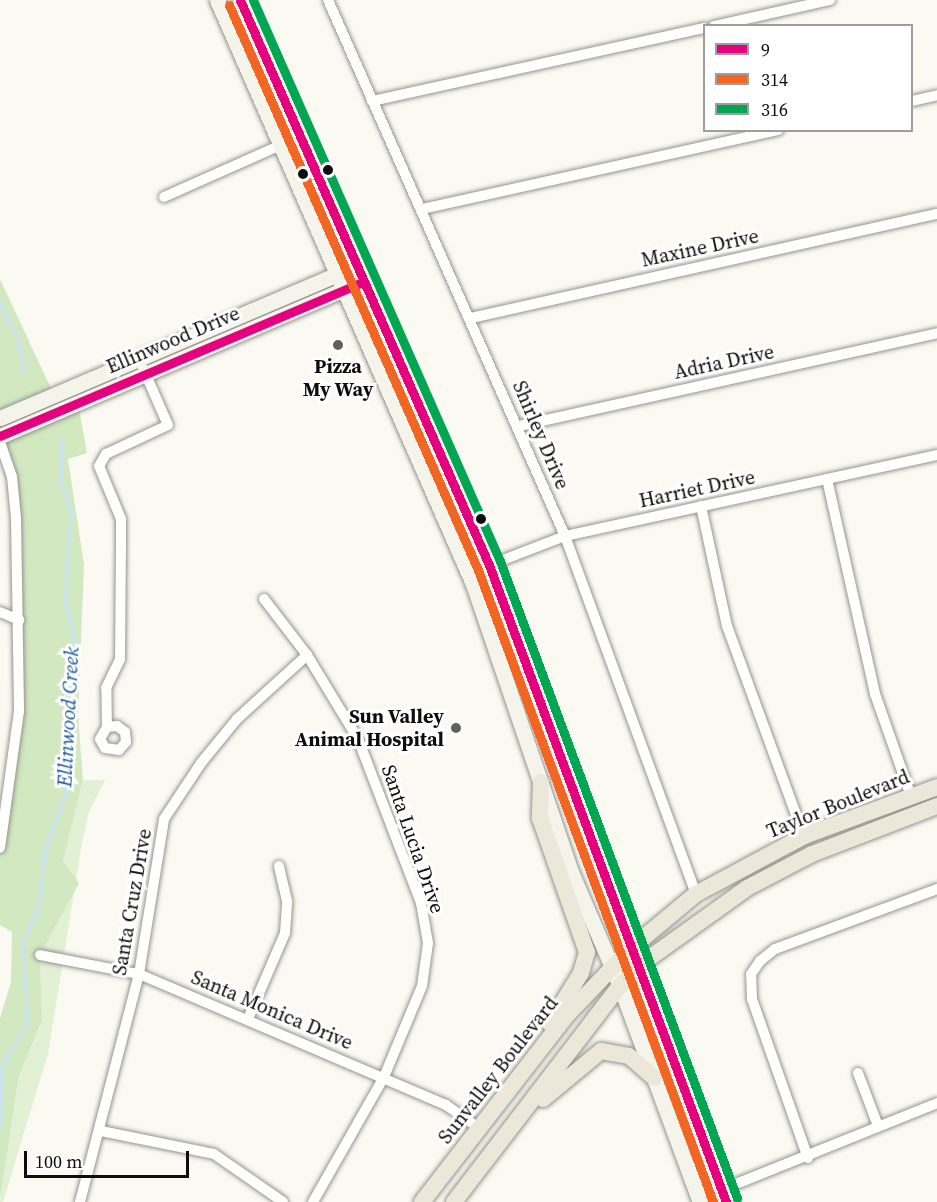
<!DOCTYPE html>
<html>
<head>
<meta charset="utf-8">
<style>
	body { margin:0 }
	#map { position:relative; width:937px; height:1202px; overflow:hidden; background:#fbfaf2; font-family:"Source Serif 4",serif }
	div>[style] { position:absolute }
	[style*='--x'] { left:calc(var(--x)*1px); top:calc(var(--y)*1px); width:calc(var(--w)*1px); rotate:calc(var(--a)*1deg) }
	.green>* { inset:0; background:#e2f0d3 }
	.forest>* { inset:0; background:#d2e8c0 }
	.stream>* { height:3px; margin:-1.5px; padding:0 1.5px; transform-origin:1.5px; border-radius:1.5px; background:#c9e2f4 }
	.roads { filter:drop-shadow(0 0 2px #949490) drop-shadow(0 0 2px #949490) }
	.street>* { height:10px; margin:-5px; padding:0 5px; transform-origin:5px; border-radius:5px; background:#fefefd }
	.secondary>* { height:15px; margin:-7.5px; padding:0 7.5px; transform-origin:7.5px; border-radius:7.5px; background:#f4f4ea }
	.primary>* { height:16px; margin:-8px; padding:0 8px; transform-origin:8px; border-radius:8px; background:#ebe8d9 }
	.bus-1>* { height:9px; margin:-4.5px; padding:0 4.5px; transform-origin:4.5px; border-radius:4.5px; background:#e5007d }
	.bus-2>* { height:9px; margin:-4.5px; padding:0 4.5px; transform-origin:4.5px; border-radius:4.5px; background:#f26522 }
	.bus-3>* { height:9px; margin:-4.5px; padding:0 4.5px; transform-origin:4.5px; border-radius:4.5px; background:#00a651 }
	.dots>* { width:16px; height:16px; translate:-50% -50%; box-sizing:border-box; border:3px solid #fff; border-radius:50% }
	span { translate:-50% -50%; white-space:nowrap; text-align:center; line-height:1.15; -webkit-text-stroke:6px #fff; paint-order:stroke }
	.street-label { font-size:20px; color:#0d0d0d }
	.poi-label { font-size:20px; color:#0d0d0d; font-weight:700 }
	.right { translate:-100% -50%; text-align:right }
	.water-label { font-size:21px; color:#19589d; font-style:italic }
	.legend { position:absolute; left:703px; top:24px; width:210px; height:108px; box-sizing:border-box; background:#fff; border:2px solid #9e9e9e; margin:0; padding:8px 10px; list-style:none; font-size:18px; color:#0d0d0d }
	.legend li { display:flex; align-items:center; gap:12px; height:30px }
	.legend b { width:30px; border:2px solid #9e9e9e }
	.scale { position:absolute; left:24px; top:1151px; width:165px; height:27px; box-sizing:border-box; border:3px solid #0d0d0d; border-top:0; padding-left:8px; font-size:18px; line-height:21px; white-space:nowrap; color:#0d0d0d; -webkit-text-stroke:4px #fff; paint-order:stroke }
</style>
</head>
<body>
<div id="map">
	<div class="green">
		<i style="clip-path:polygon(83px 780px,105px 780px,89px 812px,82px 843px,48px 1054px,3px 1202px,0 1202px,19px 1076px,42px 1020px,40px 955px,57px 923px,63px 861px)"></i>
	</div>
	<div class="forest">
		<i style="clip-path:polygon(0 279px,54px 395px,0 418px)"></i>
		<i style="clip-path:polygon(78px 403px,87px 453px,68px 459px,84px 565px,78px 715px,83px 780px,63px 861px,79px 883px,40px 955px,42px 1020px,19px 1076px,0 1200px,0 1018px,11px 982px,12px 932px,0 925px,0 849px,19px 711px,16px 518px,0 442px)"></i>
	</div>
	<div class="stream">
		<i style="--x:0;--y:302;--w:43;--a:65.2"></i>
		<i style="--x:18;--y:341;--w:32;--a:79"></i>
		<i style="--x:0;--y:1128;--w:60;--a:-89"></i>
		<i style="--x:1;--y:1068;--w:53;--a:-60.5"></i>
		<i style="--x:27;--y:1022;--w:79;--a:-92.9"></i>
		<i style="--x:23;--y:943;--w:45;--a:-68"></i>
		<i style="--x:40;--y:901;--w:44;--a:-86.1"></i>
		<i style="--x:43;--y:857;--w:67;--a:-70.8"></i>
		<i style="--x:65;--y:794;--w:73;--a:-90.8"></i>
		<i style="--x:64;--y:721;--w:42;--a:-76.3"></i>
		<i style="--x:74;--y:680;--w:44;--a:-91.3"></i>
		<i style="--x:73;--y:636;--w:40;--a:-102"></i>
		<i style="--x:65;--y:597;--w:88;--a:-86.1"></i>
		<i style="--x:71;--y:509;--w:28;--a:-113"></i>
		<i style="--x:60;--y:483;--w:44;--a:-87.4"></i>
	</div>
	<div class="roads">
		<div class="street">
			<i style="--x:328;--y:0;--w:586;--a:66.15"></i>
			<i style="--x:565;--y:536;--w:381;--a:69.9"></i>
			<i style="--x:714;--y:26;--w:119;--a:-12.6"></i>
			<i style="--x:372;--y:101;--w:340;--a:-12.4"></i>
			<i style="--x:912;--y:101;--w:26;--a:-13"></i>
			<i style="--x:164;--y:197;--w:150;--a:-24"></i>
			<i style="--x:422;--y:209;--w:365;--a:-12.5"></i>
			<i style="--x:471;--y:318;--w:477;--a:-12.6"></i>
			<i style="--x:519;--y:426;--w:428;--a:-12.5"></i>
			<i style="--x:0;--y:442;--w:37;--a:71"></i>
			<i style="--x:12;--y:477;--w:41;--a:84.4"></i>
			<i style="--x:16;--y:518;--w:193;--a:89.1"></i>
			<i style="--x:19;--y:711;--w:138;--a:97.9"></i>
			<i style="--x:827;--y:479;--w:220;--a:77.4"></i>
			<i style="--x:875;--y:694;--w:108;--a:70.6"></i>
			<i style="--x:701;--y:506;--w:123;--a:77.8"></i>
			<i style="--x:727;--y:626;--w:224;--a:69.9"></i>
			<i style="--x:469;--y:573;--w:103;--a:-21.1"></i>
			<i style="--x:565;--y:536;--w:381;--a:-12.3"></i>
			<i style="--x:264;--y:599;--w:71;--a:52.5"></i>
			<i style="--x:307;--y:655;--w:98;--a:58.7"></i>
			<i style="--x:358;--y:739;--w:176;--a:69"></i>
			<i style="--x:421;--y:903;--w:41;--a:80.1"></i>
			<i style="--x:428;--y:943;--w:43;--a:97.9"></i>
			<i style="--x:422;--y:986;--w:99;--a:112.7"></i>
			<i style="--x:384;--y:1077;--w:144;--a:119.6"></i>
			<i style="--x:0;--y:612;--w:21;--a:23"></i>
			<i style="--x:107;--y:727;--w:10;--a:-6"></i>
			<i style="--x:117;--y:726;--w:10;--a:37"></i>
			<i style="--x:125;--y:732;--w:10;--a:84"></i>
			<i style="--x:126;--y:742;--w:11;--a:131"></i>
			<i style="--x:119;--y:750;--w:14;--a:-172"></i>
			<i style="--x:105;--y:748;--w:10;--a:-119"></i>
			<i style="--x:100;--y:739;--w:14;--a:-60"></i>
			<i style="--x:107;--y:727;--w:39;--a:-91"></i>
			<i style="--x:106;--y:688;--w:32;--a:-64"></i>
			<i style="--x:120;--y:659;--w:113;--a:-89.5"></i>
			<i style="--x:121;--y:546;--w:27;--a:-90"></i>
			<i style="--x:121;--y:519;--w:57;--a:-112.5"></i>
			<i style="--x:99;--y:466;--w:14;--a:-60"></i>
			<i style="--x:106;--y:454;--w:68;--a:-25.1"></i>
			<i style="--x:168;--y:425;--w:62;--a:-113.7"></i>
			<i style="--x:40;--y:955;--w:101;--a:10.9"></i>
			<i style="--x:139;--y:974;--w:334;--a:23.1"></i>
			<i style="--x:446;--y:1105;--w:40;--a:34.9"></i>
			<i style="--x:248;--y:1019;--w:94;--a:-66.7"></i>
			<i style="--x:285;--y:933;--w:32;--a:-86"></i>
			<i style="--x:287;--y:901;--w:36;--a:-103"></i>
			<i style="--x:858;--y:1073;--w:57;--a:69.3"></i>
			<i style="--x:101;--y:1131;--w:115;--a:11.5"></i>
			<i style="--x:214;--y:1154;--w:84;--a:34.8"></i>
			<i style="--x:808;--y:1158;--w:169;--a:-109.4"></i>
			<i style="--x:752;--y:999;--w:25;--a:-92"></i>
			<i style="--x:751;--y:974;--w:16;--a:-55"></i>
			<i style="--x:760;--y:961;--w:19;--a:-39"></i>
			<i style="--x:775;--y:949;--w:173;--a:-20.3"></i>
			<i style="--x:721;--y:1190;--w:233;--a:-21.9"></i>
			<i style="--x:80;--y:1202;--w:236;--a:-75.5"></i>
			<i style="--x:139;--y:974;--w:157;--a:-80.8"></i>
			<i style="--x:164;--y:819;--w:67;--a:-56.5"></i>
			<i style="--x:201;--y:763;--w:57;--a:-50.7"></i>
			<i style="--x:237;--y:719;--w:95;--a:-42.4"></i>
		</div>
		<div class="secondary">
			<i style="--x:217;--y:0;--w:638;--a:66.33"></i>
			<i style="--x:473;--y:584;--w:306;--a:71.2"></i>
			<i style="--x:572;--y:874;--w:122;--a:66.8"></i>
			<i style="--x:620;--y:986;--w:230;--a:69.7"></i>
			<i style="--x:240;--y:0;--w:617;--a:66.22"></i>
			<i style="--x:489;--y:565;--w:680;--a:69.59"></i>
			<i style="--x:0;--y:418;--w:374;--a:-23.1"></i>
			<i style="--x:0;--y:436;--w:380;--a:-23.1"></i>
			<i style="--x:697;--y:1167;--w:25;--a:63"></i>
			<i style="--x:708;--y:1189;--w:13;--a:4"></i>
		</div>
		<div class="primary">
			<i style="--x:541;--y:782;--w:36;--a:92"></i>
			<i style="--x:540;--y:818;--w:142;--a:70.7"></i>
			<i style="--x:587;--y:952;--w:22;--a:106"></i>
			<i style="--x:581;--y:973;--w:59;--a:121.8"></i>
			<i style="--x:543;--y:1099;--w:75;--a:-39.6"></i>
			<i style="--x:601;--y:1051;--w:28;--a:10"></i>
			<i style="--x:629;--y:1056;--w:33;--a:41"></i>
			<i style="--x:422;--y:1202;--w:237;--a:-52.2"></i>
			<i style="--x:567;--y:1015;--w:91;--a:-46.3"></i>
			<i style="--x:630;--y:949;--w:86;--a:-39.8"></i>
			<i style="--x:696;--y:894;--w:123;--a:-28.2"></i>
			<i style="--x:804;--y:836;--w:142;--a:-20.2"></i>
			<i style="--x:454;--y:1202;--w:272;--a:-52.5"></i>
			<i style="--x:620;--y:986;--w:34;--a:-45"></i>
			<i style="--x:644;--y:962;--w:127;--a:-35.7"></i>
			<i style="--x:747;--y:888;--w:73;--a:-27.6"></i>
			<i style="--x:812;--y:854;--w:134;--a:-21"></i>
		</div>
	</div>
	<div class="bus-1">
		<i style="--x:240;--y:0;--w:617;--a:66.22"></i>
		<i style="--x:489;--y:565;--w:680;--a:69.59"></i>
		<i style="--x:0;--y:436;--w:393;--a:-23"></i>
	</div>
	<div class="bus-2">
		<i style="--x:229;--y:5;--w:617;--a:66.22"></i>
		<i style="--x:478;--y:570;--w:674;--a:69.6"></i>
	</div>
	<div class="bus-3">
		<i style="--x:253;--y:0;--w:613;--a:66.24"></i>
		<i style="--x:500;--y:561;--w:680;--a:69.59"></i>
	</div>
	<div class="dots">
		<i style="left:328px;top:170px;background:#0d0d0d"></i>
		<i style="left:303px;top:174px;background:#0d0d0d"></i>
		<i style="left:338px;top:345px;background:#60605d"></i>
		<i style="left:481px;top:519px;background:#0d0d0d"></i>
		<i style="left:456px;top:728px;background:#60605d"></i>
	</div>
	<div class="street-label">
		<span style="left:700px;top:248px;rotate:-12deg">Maxine Drive</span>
		<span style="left:173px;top:340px;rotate:-23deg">Ellinwood Drive</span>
		<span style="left:724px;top:362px;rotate:-12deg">Adria Drive</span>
		<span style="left:541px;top:435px;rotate:67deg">Shirley Drive</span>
		<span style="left:697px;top:489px;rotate:-12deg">Harriet Drive</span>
		<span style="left:838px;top:804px;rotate:-22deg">Taylor Boulevard</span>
		<span style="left:413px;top:839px;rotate:71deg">Santa Lucia Drive</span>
		<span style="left:132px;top:902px;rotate:-80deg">Santa Cruz Drive</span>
		<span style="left:272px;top:1010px;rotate:23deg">Santa Monica Drive</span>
		<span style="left:498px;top:1070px;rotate:-52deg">Sunvalley Boulevard</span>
	</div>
	<div class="poi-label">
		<span style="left:338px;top:378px">Pizza<br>My Way</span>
		<span class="right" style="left:444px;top:728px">Sun Valley<br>Animal Hospital</span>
	</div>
	<div class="water-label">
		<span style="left:68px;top:717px;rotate:-87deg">Ellinwood Creek</span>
	</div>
	<ul class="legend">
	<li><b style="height:8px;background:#e5007d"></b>9</li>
	<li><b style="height:8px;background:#f26522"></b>314</li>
	<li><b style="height:8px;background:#00a651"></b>316</li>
	</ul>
	<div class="scale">100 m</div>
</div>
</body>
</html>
